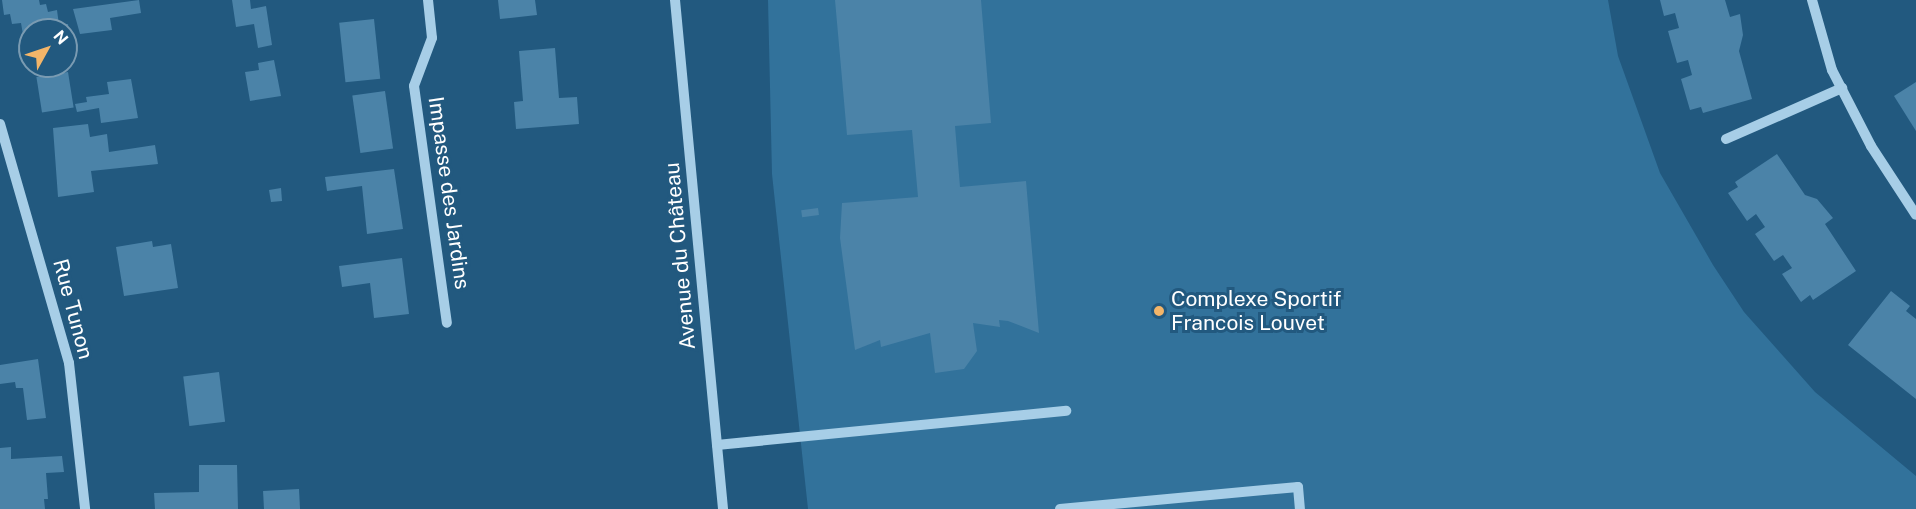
<!DOCTYPE html>
<html>
<head>
<meta charset="utf-8">
<style>
	body { margin:0 }
	#map { position:relative; width:1916px; height:509px; overflow:hidden; background:#22597f; font-family:"Public Sans",sans-serif }
	div>[style] { position:absolute }
	[style*='--x'] { left:calc(var(--x)*1px); top:calc(var(--y)*1px); width:calc(var(--w)*1px); rotate:calc(var(--a)*1deg) }
	.green>* { inset:0; background:#32729b }
	.building>* { inset:0; background:#4b83a8; transform-origin:0 0 }
	.minor>* { height:10px; margin:-5px; padding:0 5px; transform-origin:5px; border-radius:5px; background:#a7cee7 }
	.dots>* { width:16px; height:16px; translate:-50% -50%; box-sizing:border-box; border:3px solid #22597f; border-radius:50% }
	span { translate:-50% -50%; white-space:nowrap; text-align:center; line-height:1.15; -webkit-text-stroke:6px #22597f; paint-order:stroke }
	.street-label { font-size:21px; color:#fff }
	.poi-label { font-size:21px; color:#fff }
	.left { translate:0 -50%; text-align:left }
	.north { position:absolute; left:18px; top:18px; width:60px; height:60px; box-sizing:border-box; background:#22597f; border:2px solid #7a9bb2; border-radius:50%; rotate:50deg; font-size:16px; font-weight:700; line-height:24px; text-align:center; color:#fff }
	.north::after { content:''; display:block; margin:auto; width:21px; height:27px; background:#f3b569; clip-path:polygon(50% 0,100% 100%,50% 72%,0 100%) }
</style>
</head>
<body>
<div id="map">
	<div class="green">
		<i style="clip-path:polygon(768px 0,1608px 0,1618px 56px,1660px 173px,1713px 265px,1744px 312px,1815px 392px,1916px 476px,1916px 509px,808px 509px,772px 174px)"></i>
	</div>
	<div class="building">
		<i style="clip-path:polygon(2px 0,39px 0,40px 5px,46px 4px,48px 12px,57px 10px,59px 25px,68px 24px,71px 44px,66px 45px,66px 30px,30px 30px,30px 51px,26px 52px,21px 23px,12px 24px,10px 14px,4px 15px)"></i>
		<i style="clip-path:polygon(139px 0,141px 13px,110px 18px,112px 30px,80px 34px,73px 9px)"></i>
		<i style="clip-path:polygon(232px 0,250px 0,251px 9px,266px 6px,272px 45px,258px 48px,254px 24px,236px 27px)"></i>
		<i style="clip-path:polygon(498px 0,535px 0,537px 15px,500px 19px)"></i>
		<i style="clip-path:polygon(835px 0,981px 0,991px 123px,955px 126px,960px 187px,1026px 181px,1039px 333px,1008px 321px,999px 320px,1000px 327px,973px 323px,977px 351px,964px 369px,935px 373px,930px 333px,881px 347px,880px 340px,855px 350px,840px 238px,842px 203px,918px 197px,912px 130px,847px 135px)"></i>
		<i style="clip-path:polygon(1660px 0,1725px 0,1730px 17px,1740px 14px,1743px 35px,1739px 51px,1752px 99px,1703px 113px,1701px 107px,1690px 110px,1681px 79px,1692px 75px,1688px 60px,1677px 63px,1668px 31px,1679px 28px,1675px 13px,1664px 16px)"></i>
		<i style="left:374px;top:19px;width:60px;height:35px;rotate:84deg"></i>
		<i style="clip-path:polygon(555px 48px,559px 98px,577px 97px,579px 124px,516px 129px,514px 102px,523px 101px,519px 51px)"></i>
		<i style="clip-path:polygon(274px 60px,281px 96px,250px 101px,245px 72px,259px 70px,258px 63px)"></i>
		<i style="left:68px;top:72px;width:36px;height:32px;rotate:81deg"></i>
		<i style="clip-path:polygon(131px 79px,138px 118px,101px 123px,99px 108px,77px 112px,75px 104px,87px 102px,86px 97px,109px 94px,107px 82px)"></i>
		<i style="clip-path:polygon(1916px 82px,1916px 131px,1894px 96px)"></i>
		<i style="left:385px;top:91px;width:58px;height:33px;rotate:82deg"></i>
		<i style="clip-path:polygon(88px 124px,90px 137px,107px 134px,109px 152px,155px 145px,158px 164px,91px 171px,94px 192px,58px 197px,53px 128px)"></i>
		<i style="clip-path:polygon(1777px 154px,1805px 195px,1817px 199px,1833px 218px,1825px 224px,1856px 271px,1813px 300px,1810px 295px,1801px 302px,1782px 274px,1792px 268px,1783px 255px,1774px 261px,1755px 234px,1765px 227px,1756px 214px,1747px 221px,1728px 193px,1738px 187px,1735px 182px)"></i>
		<i style="clip-path:polygon(394px 169px,403px 229px,367px 234px,362px 186px,327px 191px,325px 177px)"></i>
		<i style="clip-path:polygon(281px 188px,282px 201px,271px 202px,269px 190px)"></i>
		<i style="left:818px;top:208px;width:7px;height:17px;rotate:82deg"></i>
		<i style="clip-path:polygon(152px 241px,153px 247px,171px 244px,178px 288px,124px 296px,116px 247px)"></i>
		<i style="clip-path:polygon(402px 258px,409px 314px,374px 318px,370px 283px,342px 287px,339px 266px)"></i>
		<i style="clip-path:polygon(1891px 291px,1910px 306px,1906px 311px,1916px 319px,1916px 399px,1848px 345px)"></i>
		<i style="clip-path:polygon(38px 359px,46px 418px,27px 420px,23px 388px,16px 388px,15px 382px,0 384px,0 365px)"></i>
		<i style="left:219px;top:372px;width:50px;height:36px;rotate:83deg"></i>
		<i style="clip-path:polygon(11px 447px,11px 459px,62px 456px,64px 472px,46px 473px,48px 499px,44px 499px,45px 509px,0 509px,0 448px)"></i>
		<i style="clip-path:polygon(199px 465px,237px 465px,238px 509px,155px 509px,154px 493px,199px 492px)"></i>
		<i style="left:299px;top:489px;width:20px;height:36px;rotate:87deg"></i>
	</div>
	<div class="minor">
		<i style="--x:428;--y:0;--w:38;--a:84"></i>
		<i style="--x:432;--y:38;--w:51;--a:110.6"></i>
		<i style="--x:414;--y:86;--w:239;--a:82.1"></i>
		<i style="--x:675;--y:0;--w:511;--a:84.61"></i>
		<i style="--x:1812;--y:0;--w:73;--a:74.1"></i>
		<i style="--x:1832;--y:70;--w:85;--a:62.8"></i>
		<i style="--x:1871;--y:146;--w:82;--a:56.9"></i>
		<i style="--x:0;--y:124;--w:249;--a:73.9"></i>
		<i style="--x:69;--y:363;--w:147;--a:83.7"></i>
		<i style="--x:1726;--y:139;--w:127;--a:-23.7"></i>
		<i style="--x:717;--y:445;--w:351;--a:-5.6"></i>
		<i style="--x:1060;--y:509;--w:239;--a:-5.3"></i>
		<i style="--x:1298;--y:487;--w:22;--a:85"></i>
	</div>
	<div class="dots">
		<i style="left:1159px;top:311px;background:#f3b569"></i>
	</div>
	<div class="street-label">
		<span style="left:449px;top:193px;rotate:82deg">Impasse des Jardins</span>
		<span style="left:680px;top:256px;rotate:-95deg">Avenue du Château</span>
		<span style="left:73px;top:309px;rotate:75deg">Rue Tunon</span>
	</div>
	<div class="poi-label">
		<span class="left" style="left:1171px;top:311px">Complexe Sportif<br>Francois Louvet</span>
	</div>
	<div class="north">N</div>
</div>
</body>
</html>
